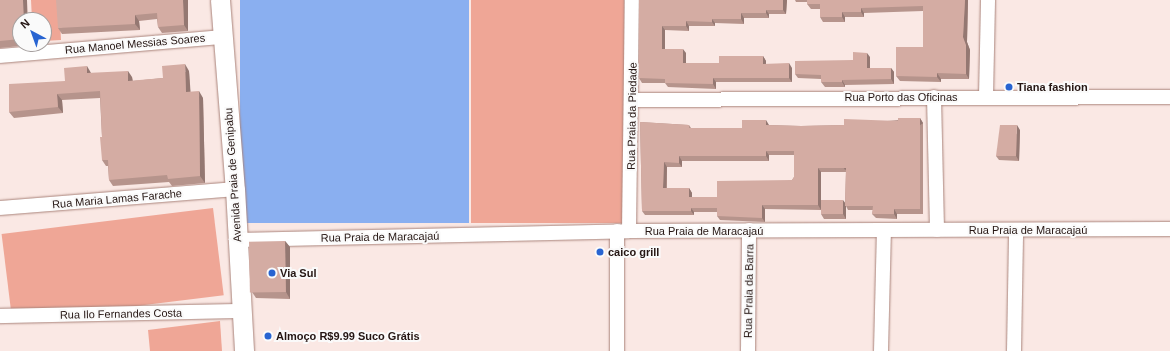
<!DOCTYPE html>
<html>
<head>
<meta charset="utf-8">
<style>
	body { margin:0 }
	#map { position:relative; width:1170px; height:351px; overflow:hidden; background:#fae8e4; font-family:Helvetica,sans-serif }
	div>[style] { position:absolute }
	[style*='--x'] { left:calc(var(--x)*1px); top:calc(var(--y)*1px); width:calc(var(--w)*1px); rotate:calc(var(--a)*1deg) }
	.green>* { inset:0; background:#efa696; transform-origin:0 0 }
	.water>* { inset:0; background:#8aaff0; transform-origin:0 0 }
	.roads { filter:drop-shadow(0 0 1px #aa847b) drop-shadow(0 0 1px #aa847b) }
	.street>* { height:14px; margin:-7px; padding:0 7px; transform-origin:7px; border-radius:7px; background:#fff }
	.secondary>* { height:19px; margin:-9.5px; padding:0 9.5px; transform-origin:9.5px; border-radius:9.5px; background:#fff }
	.wall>* { inset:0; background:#b6948c }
	.shaded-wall>* { inset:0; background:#947872; transform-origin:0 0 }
	.building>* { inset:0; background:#d4aca3; transform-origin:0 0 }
	.dots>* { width:11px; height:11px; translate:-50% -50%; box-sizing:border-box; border:2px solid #fafafa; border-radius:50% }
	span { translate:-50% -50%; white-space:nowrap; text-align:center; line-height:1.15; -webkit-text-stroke:4px #fafafa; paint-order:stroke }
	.street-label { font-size:11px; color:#251613 }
	.poi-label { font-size:11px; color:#251613; font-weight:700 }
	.left { translate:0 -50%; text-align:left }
	.north { position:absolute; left:12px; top:12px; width:40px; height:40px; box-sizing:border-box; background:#fafafa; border:1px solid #a59f9e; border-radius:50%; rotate:319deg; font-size:11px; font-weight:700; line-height:16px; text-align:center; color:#251613 }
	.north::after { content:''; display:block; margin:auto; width:14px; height:18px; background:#2864d1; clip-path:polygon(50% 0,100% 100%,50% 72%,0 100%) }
</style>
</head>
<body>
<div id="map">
	<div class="green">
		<i style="clip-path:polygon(31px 0,59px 0,61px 40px,44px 41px,44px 20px,32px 20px)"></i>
		<i style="left:471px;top:0;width:153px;height:223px"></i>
		<i style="left:213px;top:208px;width:88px;height:213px;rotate:83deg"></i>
		<i style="clip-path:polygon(220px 321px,222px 351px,150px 351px,148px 330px)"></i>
	</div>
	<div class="water">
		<i style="left:240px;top:0;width:229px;height:223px"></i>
	</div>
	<div class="roads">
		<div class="street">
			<i style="--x:0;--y:56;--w:223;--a:-4.9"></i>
			<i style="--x:934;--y:97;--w:133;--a:88.7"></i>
			<i style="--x:986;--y:97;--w:97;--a:-88.8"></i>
			<i style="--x:633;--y:100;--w:537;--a:-0.32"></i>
			<i style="--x:0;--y:208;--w:236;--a:-4.6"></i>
			<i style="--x:629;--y:231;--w:231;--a:-89.3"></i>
			<i style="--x:238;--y:240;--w:391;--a:-1.3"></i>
			<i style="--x:629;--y:231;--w:541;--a:-0.21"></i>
			<i style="--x:0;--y:316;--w:242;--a:-1.2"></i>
			<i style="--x:617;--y:351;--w:120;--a:-90"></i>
			<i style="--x:748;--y:351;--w:121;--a:-89.5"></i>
			<i style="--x:881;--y:351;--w:120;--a:-88.6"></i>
			<i style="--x:1014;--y:351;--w:120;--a:-89"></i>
		</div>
		<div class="secondary">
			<i style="--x:220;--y:0;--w:190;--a:85.5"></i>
			<i style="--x:235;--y:189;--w:162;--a:86.8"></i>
		</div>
	</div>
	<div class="wall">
		<i style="clip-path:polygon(0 0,27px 0,28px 20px,20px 20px,20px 44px,30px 44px,30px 45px,0 48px)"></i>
		<i style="clip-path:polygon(188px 0,188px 31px,162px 33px,158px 27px,157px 19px,139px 21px,140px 30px,62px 34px,58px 28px)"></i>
		<i style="clip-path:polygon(639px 0,787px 0,786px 14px,769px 14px,769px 18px,744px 18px,744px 24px,715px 23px,715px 26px,689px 26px,689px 31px,665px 30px,665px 49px,686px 53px,686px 63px,719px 63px,763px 56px,766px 61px,766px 64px,792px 68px,792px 82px,716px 82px,716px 89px,668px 87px,665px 83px,642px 83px,639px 78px)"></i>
		<i style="clip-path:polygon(795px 0,968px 0,967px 42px,970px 50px,969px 79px,941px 79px,941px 82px,900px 81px,896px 76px,923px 47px,923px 11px,864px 13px,864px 17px,845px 17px,845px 22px,823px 22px,820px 17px,820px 9px,811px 9px,807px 4px,807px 2px,796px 2px)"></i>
		<i style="clip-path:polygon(870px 57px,870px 68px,891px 68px,894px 72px,894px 84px,845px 85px,845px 87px,825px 87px,821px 82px,821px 79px,798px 78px,795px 74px)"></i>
		<i style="clip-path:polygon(189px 71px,190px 92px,203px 98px,205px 183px,172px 186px,169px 182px,113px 186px,109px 180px,108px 166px,106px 166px,102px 160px,102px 137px,100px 98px,62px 100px,63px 113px,14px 118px,9px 112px,91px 73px,132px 77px,133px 81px,163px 78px)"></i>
		<i style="clip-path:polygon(evenodd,920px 118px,923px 123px,923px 214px,897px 214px,897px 219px,876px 218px,872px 214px,873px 210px,848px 210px,846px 206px,846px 219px,824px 219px,821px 214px,821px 210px,765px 209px,765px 222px,720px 220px,717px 216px,717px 212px,694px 212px,694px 215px,645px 215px,642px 211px,640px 122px,689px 125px,691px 128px,742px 128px,769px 125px,801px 126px,844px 125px,920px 118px,769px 155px,794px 155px,794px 177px,792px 180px,717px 197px,692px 197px,692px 193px,689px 188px,667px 188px,667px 167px,682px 167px,682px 161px,769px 161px,769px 155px,920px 118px,821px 172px,846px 172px,845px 203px,821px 200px,821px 172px)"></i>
		<i style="clip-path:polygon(1020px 130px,1019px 161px,999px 160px,996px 156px)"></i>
		<i style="clip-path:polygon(285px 241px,290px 247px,290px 299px,256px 298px,252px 292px)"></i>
	</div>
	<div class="shaded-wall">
		<i style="left:23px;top:0;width:4px;height:20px"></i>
		<i style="clip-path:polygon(183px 0,188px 0,188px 31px,184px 25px)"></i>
		<i style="clip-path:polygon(783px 0,787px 0,786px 14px,783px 10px)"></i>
		<i style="clip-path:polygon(965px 0,968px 0,967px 42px,970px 50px,969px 79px,966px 74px,963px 37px)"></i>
		<i style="clip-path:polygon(861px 8px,864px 13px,864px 17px,861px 12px)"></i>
		<i style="clip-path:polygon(766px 10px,769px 14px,769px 18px,766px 13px)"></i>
		<i style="clip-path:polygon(842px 12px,845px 17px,845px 22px,842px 17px)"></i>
		<i style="clip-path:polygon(741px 13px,744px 18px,744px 24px,741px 19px)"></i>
		<i style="clip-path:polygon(135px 15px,139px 21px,140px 30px,135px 24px)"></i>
		<i style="clip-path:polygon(712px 19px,715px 23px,715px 26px,712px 22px)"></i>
		<i style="clip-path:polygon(686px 21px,689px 26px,689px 31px,686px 26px)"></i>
		<i style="clip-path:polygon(662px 26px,665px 30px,665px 53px,662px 49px)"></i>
		<i style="clip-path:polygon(683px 49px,686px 53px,686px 67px,683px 63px)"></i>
		<i style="clip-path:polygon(867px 53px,870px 57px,870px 72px,867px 68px)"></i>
		<i style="clip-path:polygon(763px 56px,766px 61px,766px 68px,763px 64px)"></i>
		<i style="clip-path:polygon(789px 63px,792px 68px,792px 82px,789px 78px)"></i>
		<i style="clip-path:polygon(185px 64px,189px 71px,191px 98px,186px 92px)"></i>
		<i style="clip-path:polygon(87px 66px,91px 73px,87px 73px)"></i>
		<i style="clip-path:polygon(891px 68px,894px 72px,894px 84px,891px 79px)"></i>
		<i style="clip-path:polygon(128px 71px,132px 77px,133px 87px,128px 81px)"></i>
		<i style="clip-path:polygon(937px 73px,941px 79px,941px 82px,937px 77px)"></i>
		<i style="clip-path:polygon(713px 78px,716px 82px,716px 89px,713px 84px)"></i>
		<i style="clip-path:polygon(842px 80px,845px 85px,845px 87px,842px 82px)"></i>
		<i style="clip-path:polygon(199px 91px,203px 98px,205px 183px,200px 176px)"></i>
		<i style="clip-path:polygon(57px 94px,62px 100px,63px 113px,58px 107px)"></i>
		<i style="left:920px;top:118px;width:6px;height:91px;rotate:59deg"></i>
		<i style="clip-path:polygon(766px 120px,769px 125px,769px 129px,766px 125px)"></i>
		<i style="clip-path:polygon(1017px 125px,1020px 130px,1019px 161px,1016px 156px)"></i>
		<i style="clip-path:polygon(766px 151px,769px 155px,769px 161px,766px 156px)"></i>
		<i style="clip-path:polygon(679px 156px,682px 161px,682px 167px,679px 163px)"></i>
		<i style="clip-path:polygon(664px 162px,667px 167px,666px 193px,663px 188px)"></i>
		<i style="clip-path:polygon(818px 168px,821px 172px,821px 210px,818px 205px)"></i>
		<i style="clip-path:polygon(689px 188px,692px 193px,692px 201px,689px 197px)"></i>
		<i style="clip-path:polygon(843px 200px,846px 204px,846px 219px,843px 214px)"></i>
		<i style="clip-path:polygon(762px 205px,765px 209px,765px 222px,762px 218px)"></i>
		<i style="clip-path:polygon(691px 208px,694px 212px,694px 215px,691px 211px)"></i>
		<i style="clip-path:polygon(894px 209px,897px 214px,897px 219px,894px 214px)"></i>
		<i style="clip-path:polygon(285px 241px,290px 247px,290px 299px,286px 292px)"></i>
	</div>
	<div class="building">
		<i style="clip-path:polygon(0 0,23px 0,24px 20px,20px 20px,20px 39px,0 41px)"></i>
		<i style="clip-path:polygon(56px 0,183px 0,184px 25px,158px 27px,157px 13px,135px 15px,135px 24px,58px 28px)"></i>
		<i style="clip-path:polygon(639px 0,783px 0,783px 10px,766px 10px,766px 13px,741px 13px,741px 19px,712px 19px,712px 22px,686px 21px,686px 26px,662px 26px,662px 49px,683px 49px,683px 63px,719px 63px,719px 56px,763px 56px,763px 64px,789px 63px,789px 78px,713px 78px,713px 84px,665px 83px,665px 79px,639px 78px)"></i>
		<i style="clip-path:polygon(807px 0,965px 0,963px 37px,966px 45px,966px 74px,937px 73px,937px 77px,896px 76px,896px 47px,923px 47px,923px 6px,861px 8px,861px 12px,842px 12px,842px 17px,820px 17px,820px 4px,807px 4px)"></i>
		<i style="clip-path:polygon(853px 52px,867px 53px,867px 68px,891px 68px,891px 79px,842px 80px,842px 82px,821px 82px,821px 75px,795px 74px,795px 61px,853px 60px)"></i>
		<i style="clip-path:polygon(185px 64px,186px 92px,199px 91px,200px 176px,168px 179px,167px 175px,109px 180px,108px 160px,102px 160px,100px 137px,102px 137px,100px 91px,57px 94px,58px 107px,9px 112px,9px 84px,65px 81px,64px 68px,87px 66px,87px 73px,128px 71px,128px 81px,163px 78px,162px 66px)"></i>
		<i style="clip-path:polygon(evenodd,898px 118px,920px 118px,920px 209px,894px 209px,894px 214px,872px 214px,873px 206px,845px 206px,846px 168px,818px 168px,818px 205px,762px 205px,762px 218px,717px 216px,717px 208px,691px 208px,691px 211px,642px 211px,640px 122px,689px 125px,689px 128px,742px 128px,742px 120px,766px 120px,766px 125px,801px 126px,844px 125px,844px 119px,898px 121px,898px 118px,766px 151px,794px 151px,794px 177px,792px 180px,717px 181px,717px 197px,689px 197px,689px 188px,663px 188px,664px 162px,679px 163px,679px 156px,766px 156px,766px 151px)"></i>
		<i style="clip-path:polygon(1000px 125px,1017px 125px,1016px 156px,996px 156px)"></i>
		<i style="left:821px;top:200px;width:22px;height:14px"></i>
		<i style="left:285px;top:241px;width:51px;height:36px;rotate:89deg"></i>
	</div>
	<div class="dots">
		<i style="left:1009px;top:87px;background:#2864d1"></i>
		<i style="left:600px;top:252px;background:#2864d1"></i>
		<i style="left:272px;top:273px;background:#2864d1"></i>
		<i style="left:268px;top:336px;background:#2864d1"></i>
	</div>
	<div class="street-label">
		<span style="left:135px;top:44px;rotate:-5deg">Rua Manoel Messias Soares</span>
		<span style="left:901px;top:97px">Rua Porto das Oficinas</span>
		<span style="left:632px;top:116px;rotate:-89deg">Rua Praia da Piedade</span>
		<span style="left:233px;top:175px;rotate:-94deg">Avenida Praia de Genipabu</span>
		<span style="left:117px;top:199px;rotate:-5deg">Rua Maria Lamas Farache</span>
		<span style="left:1028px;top:230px">Rua Praia de Maracajaú</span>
		<span style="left:704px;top:231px">Rua Praia de Maracajaú</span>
		<span style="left:380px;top:237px;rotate:-1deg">Rua Praia de Maracajaú</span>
		<span style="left:749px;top:291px;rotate:-89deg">Rua Praia da Barra</span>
		<span style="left:121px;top:314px;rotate:-1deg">Rua Ilo Fernandes Costa</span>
	</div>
	<div class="poi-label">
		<span class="left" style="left:1017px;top:87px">Tiana fashion</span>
		<span class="left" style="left:608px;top:252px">caico grill</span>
		<span class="left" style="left:280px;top:273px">Via Sul</span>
		<span class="left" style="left:276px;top:336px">Almoço R$9.99 Suco Grátis</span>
	</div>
	<div class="north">N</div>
</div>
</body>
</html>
